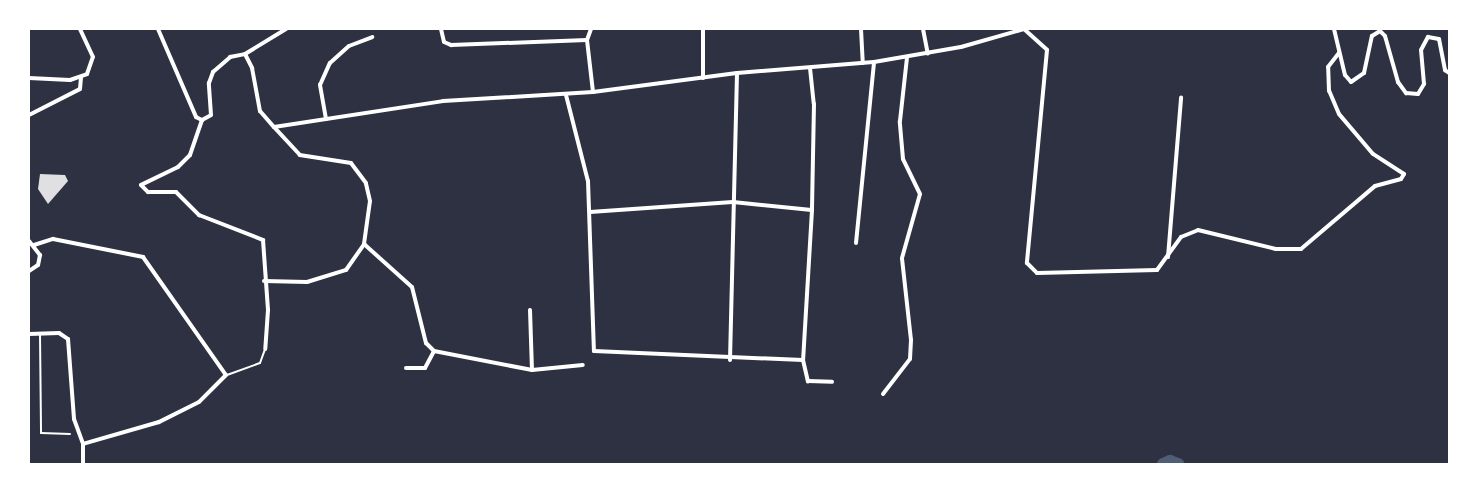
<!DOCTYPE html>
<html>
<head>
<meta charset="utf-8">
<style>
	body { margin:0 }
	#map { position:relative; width:1478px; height:493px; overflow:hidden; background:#2d3142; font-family:Barlow,sans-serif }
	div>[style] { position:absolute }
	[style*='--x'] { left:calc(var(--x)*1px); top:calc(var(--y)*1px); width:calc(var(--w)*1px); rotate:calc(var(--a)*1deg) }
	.river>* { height:12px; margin:-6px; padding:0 6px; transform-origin:6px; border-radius:6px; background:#4f5d75 }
	.building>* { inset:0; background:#e0e0e3 }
	.service>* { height:2px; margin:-1px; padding:0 1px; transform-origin:1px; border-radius:1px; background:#fff }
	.minor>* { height:4px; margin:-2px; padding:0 2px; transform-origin:2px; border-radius:2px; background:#fff }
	span { translate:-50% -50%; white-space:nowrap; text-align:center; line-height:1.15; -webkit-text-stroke:5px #fff; paint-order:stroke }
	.frame { position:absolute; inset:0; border:30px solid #fff; pointer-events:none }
</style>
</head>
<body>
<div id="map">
	<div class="river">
		<i style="--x:1163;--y:464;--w:8;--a:-23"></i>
		<i style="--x:1170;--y:461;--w:9;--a:21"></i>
	</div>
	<div class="building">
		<i style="clip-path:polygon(40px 174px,65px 175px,68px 181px,48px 204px,38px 189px)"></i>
	</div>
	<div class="service">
		<i style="--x:40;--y:334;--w:99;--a:89.4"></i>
		<i style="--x:41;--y:433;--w:29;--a:2"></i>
		<i style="--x:227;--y:375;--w:35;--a:-20"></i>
		<i style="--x:260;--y:363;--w:15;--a:-70"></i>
	</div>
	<div class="minor">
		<i style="--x:158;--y:29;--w:96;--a:66.6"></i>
		<i style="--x:196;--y:117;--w:7;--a:27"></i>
		<i style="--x:202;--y:120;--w:10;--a:-29"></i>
		<i style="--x:211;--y:115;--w:32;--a:-94"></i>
		<i style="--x:209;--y:83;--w:12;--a:-70"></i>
		<i style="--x:213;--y:72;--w:23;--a:-41"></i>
		<i style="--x:230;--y:57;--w:15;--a:-11"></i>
		<i style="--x:245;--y:54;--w:16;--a:63"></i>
		<i style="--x:252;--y:68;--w:44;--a:79.5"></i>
		<i style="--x:260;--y:111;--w:21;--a:49"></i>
		<i style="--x:274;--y:127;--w:171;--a:-8.7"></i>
		<i style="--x:443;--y:101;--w:150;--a:-3.4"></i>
		<i style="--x:593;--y:92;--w:145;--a:-7.5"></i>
		<i style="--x:737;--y:73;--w:137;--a:-4.6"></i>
		<i style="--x:874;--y:62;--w:88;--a:-9.8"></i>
		<i style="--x:961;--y:47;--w:66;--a:-15.9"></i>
		<i style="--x:441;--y:29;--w:13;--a:77"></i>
		<i style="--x:444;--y:42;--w:8;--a:23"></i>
		<i style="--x:451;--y:45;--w:136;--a:-2.1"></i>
		<i style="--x:591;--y:29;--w:12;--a:110"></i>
		<i style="--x:587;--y:40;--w:52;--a:83.4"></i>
		<i style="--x:703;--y:29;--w:49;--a:90"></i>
		<i style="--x:861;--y:29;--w:34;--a:87"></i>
		<i style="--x:923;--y:29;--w:25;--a:79"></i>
		<i style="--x:1024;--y:29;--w:31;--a:42"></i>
		<i style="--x:1047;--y:50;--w:214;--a:95.4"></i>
		<i style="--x:1027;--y:263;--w:14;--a:45"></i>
		<i style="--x:1037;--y:273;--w:120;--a:-1.4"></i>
		<i style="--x:1157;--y:270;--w:41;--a:-54"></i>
		<i style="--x:1181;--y:237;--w:18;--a:-22"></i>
		<i style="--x:1198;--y:230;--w:80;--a:13.7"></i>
		<i style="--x:1276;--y:249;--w:25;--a:0"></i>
		<i style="--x:1301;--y:249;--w:97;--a:-40.4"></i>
		<i style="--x:1375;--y:186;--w:27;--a:-15"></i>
		<i style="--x:1401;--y:179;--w:6;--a:-59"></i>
		<i style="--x:1404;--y:174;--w:37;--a:-147"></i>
		<i style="--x:1373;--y:154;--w:52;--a:-130.4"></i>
		<i style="--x:1339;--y:114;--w:25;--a:-113"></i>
		<i style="--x:1329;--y:91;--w:24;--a:-92"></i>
		<i style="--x:1328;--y:67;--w:18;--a:-52"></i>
		<i style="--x:1334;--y:29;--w:47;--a:76.6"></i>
		<i style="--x:1345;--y:75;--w:9;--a:49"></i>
		<i style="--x:1351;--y:82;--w:16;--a:-35"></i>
		<i style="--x:1364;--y:73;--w:38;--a:-78"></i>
		<i style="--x:1372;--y:36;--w:9;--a:-32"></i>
		<i style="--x:1380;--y:31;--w:7;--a:45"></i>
		<i style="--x:1385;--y:36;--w:48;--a:74.2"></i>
		<i style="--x:1398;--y:82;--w:14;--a:54"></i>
		<i style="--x:1406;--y:93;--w:12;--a:5"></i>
		<i style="--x:1418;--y:94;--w:12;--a:-59"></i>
		<i style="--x:1424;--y:84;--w:34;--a:-95"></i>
		<i style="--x:1421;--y:50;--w:15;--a:-62"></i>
		<i style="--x:1428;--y:37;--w:11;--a:10"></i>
		<i style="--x:1439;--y:39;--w:32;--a:79"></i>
		<i style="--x:1445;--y:70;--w:5;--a:37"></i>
		<i style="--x:245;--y:54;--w:48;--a:-31.4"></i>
		<i style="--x:810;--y:68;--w:36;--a:84"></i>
		<i style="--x:814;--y:104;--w:106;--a:91.1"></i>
		<i style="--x:812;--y:210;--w:150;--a:93.4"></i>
		<i style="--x:803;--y:360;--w:22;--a:77"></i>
		<i style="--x:808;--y:381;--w:24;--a:2"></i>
		<i style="--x:29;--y:78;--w:41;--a:2.8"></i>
		<i style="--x:70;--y:80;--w:18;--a:-19"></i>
		<i style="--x:87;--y:74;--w:18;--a:-71"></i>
		<i style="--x:93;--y:57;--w:31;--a:-115"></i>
		<i style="--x:566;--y:95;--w:89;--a:75.7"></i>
		<i style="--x:588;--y:181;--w:170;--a:88"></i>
		<i style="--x:594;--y:351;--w:209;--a:2.5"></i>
		<i style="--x:29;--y:115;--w:57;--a:-27"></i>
		<i style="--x:80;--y:89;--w:11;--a:-85"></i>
		<i style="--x:326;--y:119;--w:35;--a:-100"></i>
		<i style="--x:320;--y:85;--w:24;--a:-66"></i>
		<i style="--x:330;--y:63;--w:25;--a:-42"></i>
		<i style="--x:349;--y:46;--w:25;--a:-21"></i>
		<i style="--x:202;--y:120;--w:37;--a:109"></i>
		<i style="--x:190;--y:155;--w:17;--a:135"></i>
		<i style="--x:178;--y:167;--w:41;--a:154.1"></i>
		<i style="--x:141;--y:185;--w:10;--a:45"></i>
		<i style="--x:148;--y:192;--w:28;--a:0"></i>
		<i style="--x:176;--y:192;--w:33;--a:45"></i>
		<i style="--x:199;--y:215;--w:69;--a:21.3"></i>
		<i style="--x:263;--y:240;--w:70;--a:85.9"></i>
		<i style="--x:268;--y:310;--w:39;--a:94"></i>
		<i style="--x:590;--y:212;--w:143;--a:-4"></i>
		<i style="--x:733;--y:202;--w:79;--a:5.8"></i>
		<i style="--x:29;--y:241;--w:18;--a:52"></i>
		<i style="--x:40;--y:255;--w:10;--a:101"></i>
		<i style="--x:38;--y:265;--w:11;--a:146"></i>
		<i style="--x:856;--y:243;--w:182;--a:-84.3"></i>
		<i style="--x:364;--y:244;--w:64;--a:41.9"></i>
		<i style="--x:412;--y:287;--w:58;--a:76"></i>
		<i style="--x:426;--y:343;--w:11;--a:45"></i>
		<i style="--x:434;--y:351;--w:100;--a:11"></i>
		<i style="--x:532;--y:370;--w:51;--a:-5.6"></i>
		<i style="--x:34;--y:245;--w:20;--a:-18"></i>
		<i style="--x:53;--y:239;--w:92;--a:11.3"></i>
		<i style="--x:143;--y:257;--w:144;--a:54.9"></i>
		<i style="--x:226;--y:375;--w:38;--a:135"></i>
		<i style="--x:199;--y:402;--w:45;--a:153.4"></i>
		<i style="--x:159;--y:422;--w:79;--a:163.9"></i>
		<i style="--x:1168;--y:257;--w:160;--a:-85.3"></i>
		<i style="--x:264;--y:281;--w:43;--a:1.3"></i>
		<i style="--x:307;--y:282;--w:41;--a:-17.1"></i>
		<i style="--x:346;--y:270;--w:32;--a:-55"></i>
		<i style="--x:364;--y:244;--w:43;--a:-82.1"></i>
		<i style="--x:370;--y:201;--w:18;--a:-103"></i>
		<i style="--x:366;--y:183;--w:25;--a:-127"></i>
		<i style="--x:351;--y:163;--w:52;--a:-171.1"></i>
		<i style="--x:300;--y:155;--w:38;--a:-133"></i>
		<i style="--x:530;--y:310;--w:60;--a:88.1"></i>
		<i style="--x:29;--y:334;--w:30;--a:-2"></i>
		<i style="--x:59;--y:333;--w:11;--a:34"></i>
		<i style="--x:68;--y:339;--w:80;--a:85.7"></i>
		<i style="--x:74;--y:419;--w:27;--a:70"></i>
		<i style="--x:83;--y:444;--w:20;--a:90"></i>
		<i style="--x:730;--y:360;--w:287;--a:-88.6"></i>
		<i style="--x:406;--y:368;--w:19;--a:0"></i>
		<i style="--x:425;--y:368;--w:19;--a:-62"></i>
		<i style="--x:883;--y:394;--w:44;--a:-52.4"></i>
		<i style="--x:910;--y:359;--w:19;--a:-87"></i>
		<i style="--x:911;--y:340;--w:82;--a:-96.3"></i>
		<i style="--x:902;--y:258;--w:66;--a:-74.3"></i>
		<i style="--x:920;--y:194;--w:39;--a:-116"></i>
		<i style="--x:903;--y:159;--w:38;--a:-95"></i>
		<i style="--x:900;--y:121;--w:63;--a:-83.7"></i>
	</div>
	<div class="frame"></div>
</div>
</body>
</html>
